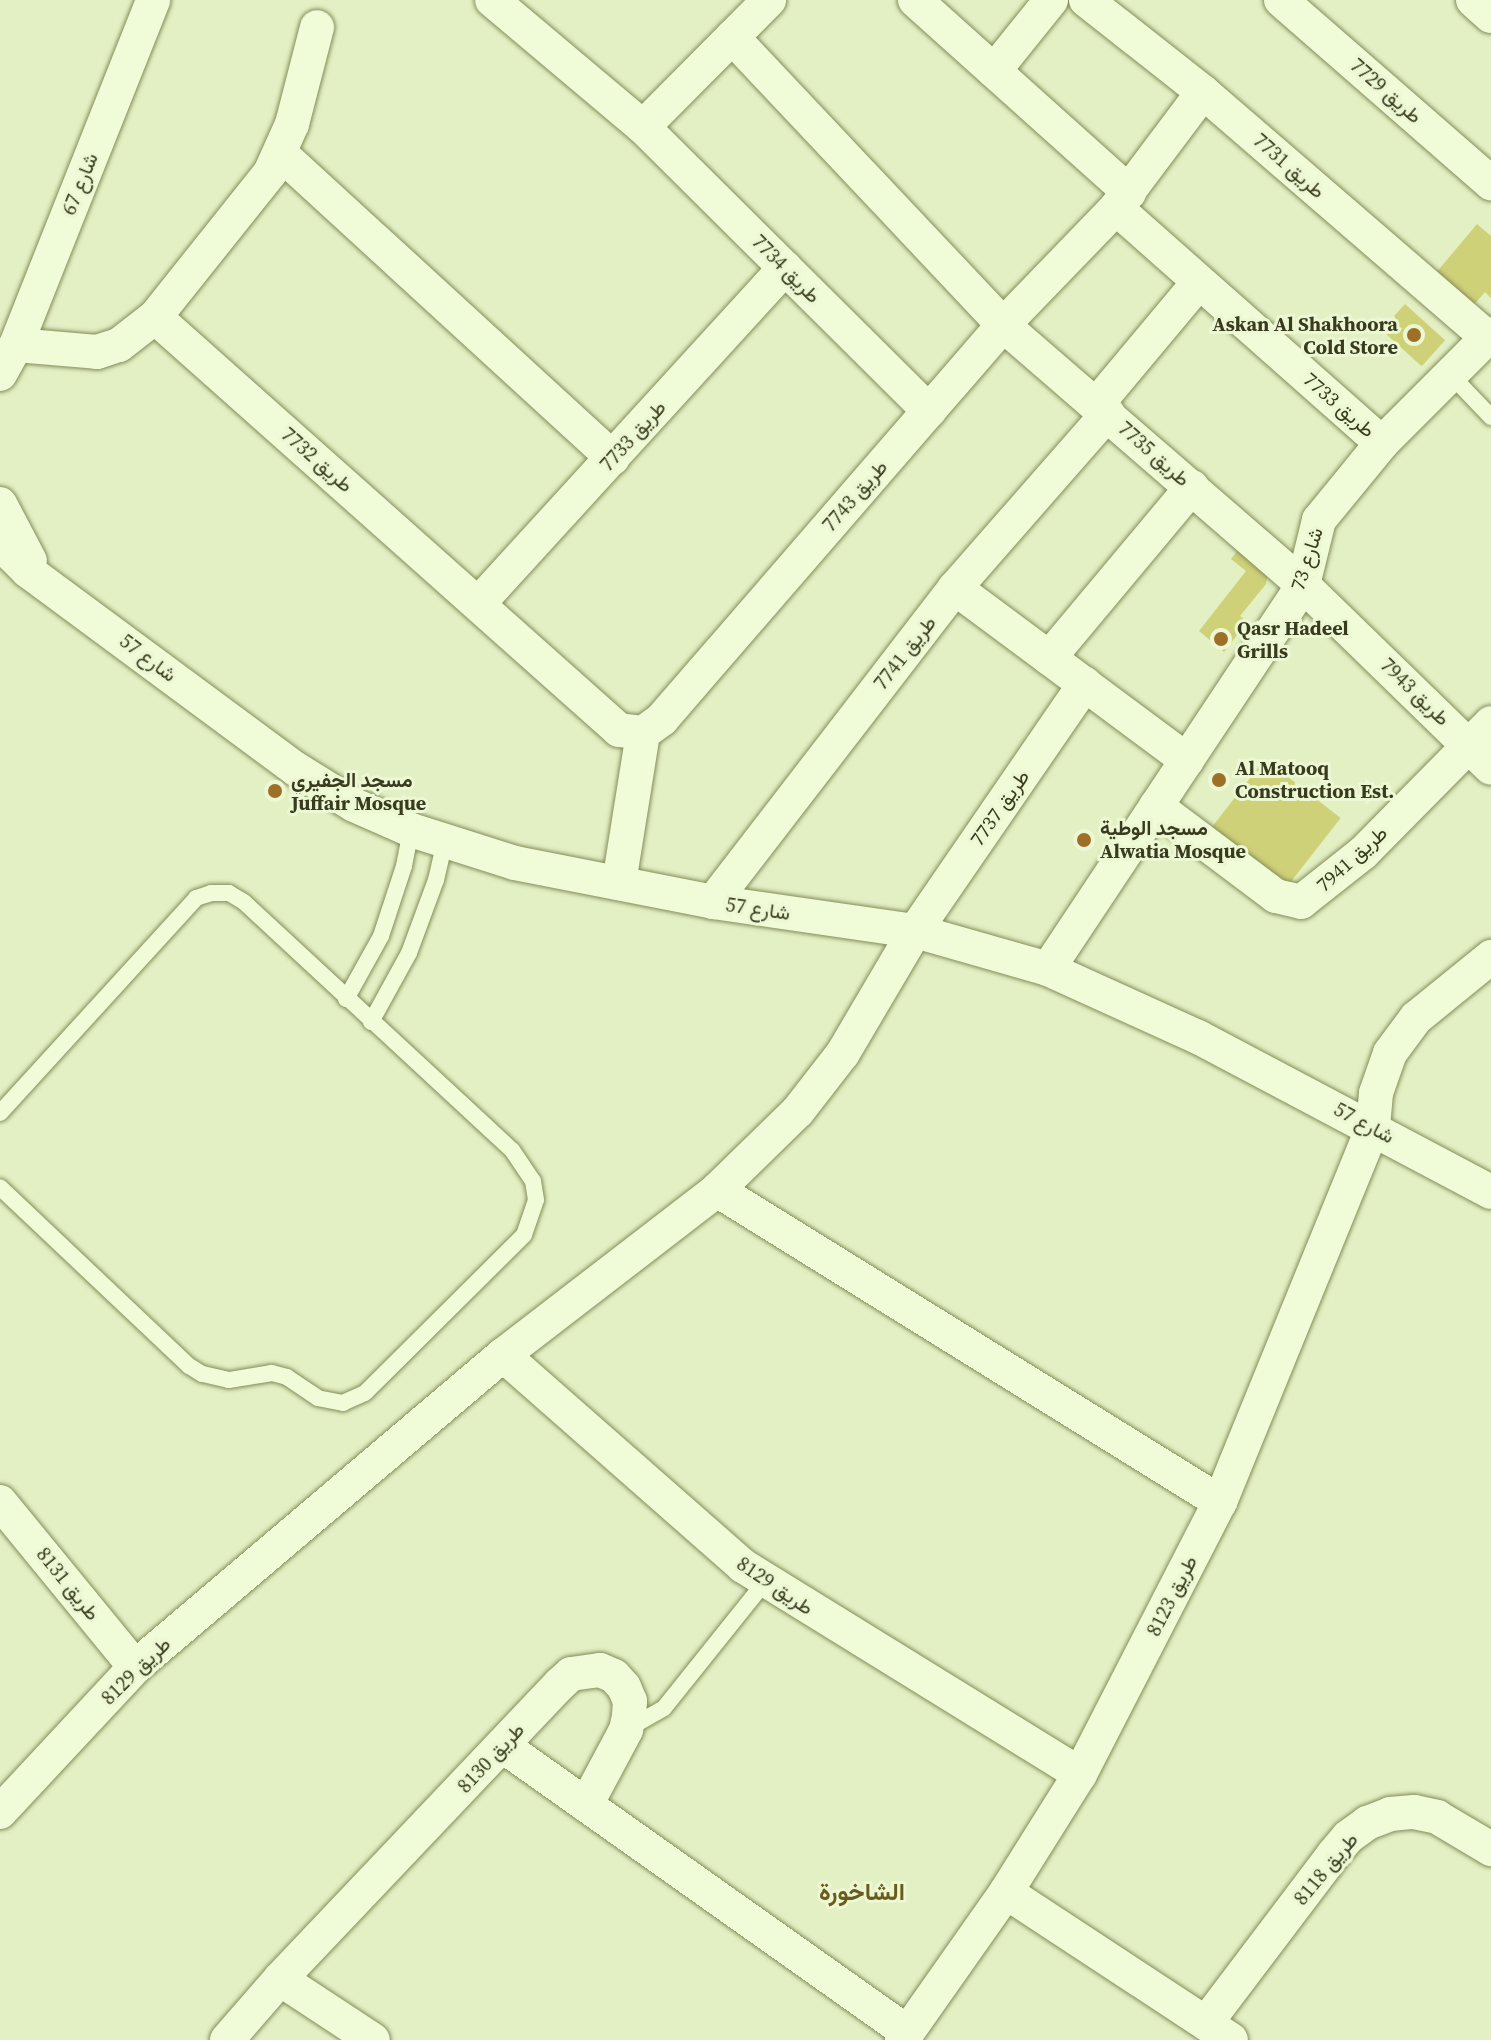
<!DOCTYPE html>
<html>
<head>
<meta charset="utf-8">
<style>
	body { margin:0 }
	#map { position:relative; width:1491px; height:2040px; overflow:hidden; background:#e2f0c4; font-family:"Source Serif 4",Vazirmatn,serif }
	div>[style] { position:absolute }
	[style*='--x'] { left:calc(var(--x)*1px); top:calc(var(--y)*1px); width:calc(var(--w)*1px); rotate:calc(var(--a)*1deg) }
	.building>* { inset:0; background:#ced178; transform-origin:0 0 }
	.roads { filter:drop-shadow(0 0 2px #858c59) drop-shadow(0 0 2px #858c59) }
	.lane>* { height:16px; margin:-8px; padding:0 8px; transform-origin:8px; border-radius:8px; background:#f0fbd8 }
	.street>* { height:34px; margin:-17px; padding:0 17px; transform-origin:17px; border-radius:17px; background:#f0fbd8 }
	.dots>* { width:22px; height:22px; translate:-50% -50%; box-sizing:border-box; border:4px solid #ecf7d4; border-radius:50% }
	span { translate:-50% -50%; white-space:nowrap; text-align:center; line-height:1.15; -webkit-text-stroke:6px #ecf7d4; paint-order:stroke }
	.street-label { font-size:20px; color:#383b1e }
	.poi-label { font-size:20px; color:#383b1e; font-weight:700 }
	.right { translate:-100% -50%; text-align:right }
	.left { translate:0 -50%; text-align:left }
	.quarter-label { font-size:24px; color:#6a5c1b; font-weight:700 }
</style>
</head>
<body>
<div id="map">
	<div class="building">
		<i style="clip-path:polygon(1477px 224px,1491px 236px,1491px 298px,1485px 292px,1473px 306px,1435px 274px)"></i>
		<i style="left:1405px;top:304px;width:54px;height:35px;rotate:42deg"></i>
		<i style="clip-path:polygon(1240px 547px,1268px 573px,1266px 584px,1240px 616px,1247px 622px,1224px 652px,1199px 631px,1246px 571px,1231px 559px)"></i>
		<i style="left:1265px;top:759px;width:96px;height:89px;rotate:38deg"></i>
	</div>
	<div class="roads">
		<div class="lane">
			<i style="--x:1449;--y:373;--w:61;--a:46.3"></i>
			<i style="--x:346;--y:999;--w:72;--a:-60.9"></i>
			<i style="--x:381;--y:936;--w:74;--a:-71.8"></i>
			<i style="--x:404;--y:866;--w:37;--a:-79"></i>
			<i style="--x:371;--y:1022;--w:79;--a:-61.2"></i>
			<i style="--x:409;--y:953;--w:78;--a:-69.7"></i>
			<i style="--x:436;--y:880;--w:40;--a:-77"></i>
			<i style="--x:0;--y:1113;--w:291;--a:-47.6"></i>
			<i style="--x:196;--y:898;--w:16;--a:-18"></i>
			<i style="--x:211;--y:893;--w:18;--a:0"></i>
			<i style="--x:229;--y:893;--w:17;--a:31"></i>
			<i style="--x:244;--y:902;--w:365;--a:42.8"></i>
			<i style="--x:512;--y:1150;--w:37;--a:56"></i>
			<i style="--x:533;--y:1181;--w:19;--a:81"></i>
			<i style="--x:536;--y:1200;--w:37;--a:109"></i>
			<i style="--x:524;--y:1235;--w:224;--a:135.2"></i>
			<i style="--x:365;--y:1393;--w:24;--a:156"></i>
			<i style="--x:343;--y:1403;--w:25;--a:-169"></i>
			<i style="--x:318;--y:1398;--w:37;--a:-146"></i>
			<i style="--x:287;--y:1377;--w:16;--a:-165"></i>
			<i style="--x:272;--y:1373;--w:44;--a:170.8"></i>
			<i style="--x:229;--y:1380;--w:28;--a:-167"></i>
			<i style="--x:202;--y:1374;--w:15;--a:-148"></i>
			<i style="--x:189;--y:1366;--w:260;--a:-136.6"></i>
			<i style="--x:629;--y:1728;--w:40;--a:-29.7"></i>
			<i style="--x:664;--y:1708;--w:161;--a:-51.3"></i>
		</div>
		<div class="street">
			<i style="--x:492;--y:0;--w:197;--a:40.1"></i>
			<i style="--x:643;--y:127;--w:403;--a:44.8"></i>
			<i style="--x:915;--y:0;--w:288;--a:41.9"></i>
			<i style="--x:1086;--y:0;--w:149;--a:38.2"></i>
			<i style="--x:1203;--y:92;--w:375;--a:40.8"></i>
			<i style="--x:1281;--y:0;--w:279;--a:41.1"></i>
			<i style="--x:1473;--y:0;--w:24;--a:42"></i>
			<i style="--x:732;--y:37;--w:395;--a:46.7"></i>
			<i style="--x:1003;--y:325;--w:397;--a:40.9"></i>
			<i style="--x:1303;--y:585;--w:262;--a:44.2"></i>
			<i style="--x:994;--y:71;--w:91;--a:-51.2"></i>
			<i style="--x:643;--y:127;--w:179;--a:-45.2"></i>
			<i style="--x:281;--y:154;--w:450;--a:42.5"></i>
			<i style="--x:1116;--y:208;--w:355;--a:41.5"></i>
			<i style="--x:155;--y:317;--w:621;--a:41.67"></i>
			<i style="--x:619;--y:730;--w:24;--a:7"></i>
			<i style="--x:643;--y:733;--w:24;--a:-36"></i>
			<i style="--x:662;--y:719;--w:521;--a:-49.12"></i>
			<i style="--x:1003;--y:325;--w:163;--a:-46"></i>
			<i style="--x:1116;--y:208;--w:145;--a:-53.1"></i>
			<i style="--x:16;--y:345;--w:81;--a:4.9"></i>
			<i style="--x:97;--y:352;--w:23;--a:-18"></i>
			<i style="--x:119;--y:345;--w:46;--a:-37.9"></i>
			<i style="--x:155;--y:317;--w:184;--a:-51.4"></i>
			<i style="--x:270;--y:173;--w:54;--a:-65.8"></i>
			<i style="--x:292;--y:124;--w:100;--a:-75.5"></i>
			<i style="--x:0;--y:374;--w:33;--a:-61"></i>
			<i style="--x:16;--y:345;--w:371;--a:-68.3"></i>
			<i style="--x:1097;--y:404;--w:159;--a:-50.1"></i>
			<i style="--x:0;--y:504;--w:64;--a:62.2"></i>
			<i style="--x:0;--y:543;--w:40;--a:45"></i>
			<i style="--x:28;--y:571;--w:333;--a:36.5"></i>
			<i style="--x:296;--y:769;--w:68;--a:31.8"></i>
			<i style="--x:354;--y:805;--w:62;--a:23.7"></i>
			<i style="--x:411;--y:830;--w:109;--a:17.6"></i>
			<i style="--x:515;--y:863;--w:202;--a:11.1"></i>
			<i style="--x:713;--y:902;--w:204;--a:8.2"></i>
			<i style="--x:915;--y:931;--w:138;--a:15.9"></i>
			<i style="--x:1048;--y:969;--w:165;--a:24.4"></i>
			<i style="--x:1198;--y:1037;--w:331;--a:27.9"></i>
			<i style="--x:955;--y:588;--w:289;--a:36.6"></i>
			<i style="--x:479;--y:603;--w:454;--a:-47.6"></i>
			<i style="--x:1049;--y:658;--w:223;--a:-50.1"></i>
			<i style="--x:1156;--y:806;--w:150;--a:36.9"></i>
			<i style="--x:1276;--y:896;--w:26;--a:13"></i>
			<i style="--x:1301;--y:902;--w:80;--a:-38.4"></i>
			<i style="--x:1364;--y:852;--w:181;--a:-45.4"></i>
			<i style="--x:619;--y:883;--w:152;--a:-80.9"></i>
			<i style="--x:713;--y:902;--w:396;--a:-52.4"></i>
			<i style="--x:955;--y:588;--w:232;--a:-48.8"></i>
			<i style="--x:1048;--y:969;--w:461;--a:-56.4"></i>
			<i style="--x:1303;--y:585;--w:67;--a:-76.2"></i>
			<i style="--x:1319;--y:520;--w:99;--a:-50.7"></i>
			<i style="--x:1382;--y:443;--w:154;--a:-45"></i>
			<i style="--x:717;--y:1190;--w:592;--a:31.81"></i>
			<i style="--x:503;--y:1355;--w:320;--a:41.3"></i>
			<i style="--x:743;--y:1566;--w:396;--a:31.7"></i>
			<i style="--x:0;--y:1502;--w:213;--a:50.7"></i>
			<i style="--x:503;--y:1746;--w:495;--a:35.3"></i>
			<i style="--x:0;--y:1812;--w:198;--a:-47"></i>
			<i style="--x:135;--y:1667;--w:482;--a:-40.3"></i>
			<i style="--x:503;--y:1355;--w:270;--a:-37.6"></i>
			<i style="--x:717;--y:1190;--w:113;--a:-44.3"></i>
			<i style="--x:798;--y:1111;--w:73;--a:-52.2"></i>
			<i style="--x:843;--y:1053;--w:142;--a:-59.5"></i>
			<i style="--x:915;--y:931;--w:300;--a:-55.5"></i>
			<i style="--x:1006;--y:1892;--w:269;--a:33.3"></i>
			<i style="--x:280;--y:1979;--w:111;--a:33.3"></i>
			<i style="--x:1206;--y:2023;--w:211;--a:-52.9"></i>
			<i style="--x:1333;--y:1855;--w:23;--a:-50"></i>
			<i style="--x:1348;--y:1837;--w:24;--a:-36"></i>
			<i style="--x:1367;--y:1823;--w:25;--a:-21"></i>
			<i style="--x:1390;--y:1814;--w:24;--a:-5"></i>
			<i style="--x:1414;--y:1812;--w:24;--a:12"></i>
			<i style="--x:1437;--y:1817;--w:63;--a:30.7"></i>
			<i style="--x:227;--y:2040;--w:81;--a:-49"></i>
			<i style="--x:280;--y:1979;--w:407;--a:-46.5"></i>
			<i style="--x:560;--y:1684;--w:15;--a:-42"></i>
			<i style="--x:571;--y:1674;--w:29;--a:-8"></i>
			<i style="--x:600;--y:1670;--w:15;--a:23"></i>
			<i style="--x:614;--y:1676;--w:15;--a:48"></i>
			<i style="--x:624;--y:1687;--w:15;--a:67"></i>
			<i style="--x:630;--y:1701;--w:15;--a:94"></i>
			<i style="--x:629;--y:1716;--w:14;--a:102"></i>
			<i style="--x:626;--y:1730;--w:85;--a:118.1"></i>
			<i style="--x:902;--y:2040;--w:181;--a:-54.9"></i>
			<i style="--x:1006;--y:1892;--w:139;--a:-57.9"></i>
			<i style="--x:1080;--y:1774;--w:306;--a:-62.8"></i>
			<i style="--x:1220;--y:1502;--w:405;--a:-67.8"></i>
			<i style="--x:1373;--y:1127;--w:34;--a:-85"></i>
			<i style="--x:1376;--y:1093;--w:42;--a:-70.7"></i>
			<i style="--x:1390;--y:1053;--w:44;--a:-53.4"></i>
			<i style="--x:1416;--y:1018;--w:97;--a:-39.1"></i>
		</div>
	</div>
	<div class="dots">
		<i style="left:1414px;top:335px;background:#9e6f26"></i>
		<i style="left:1221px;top:639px;background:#9e6f26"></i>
		<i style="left:1219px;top:780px;background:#9e6f26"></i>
		<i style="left:275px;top:791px;background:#9e6f26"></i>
		<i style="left:1084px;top:840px;background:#9e6f26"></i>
	</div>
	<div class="street-label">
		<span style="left:1386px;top:91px;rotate:41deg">طريق 7729</span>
		<span style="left:1289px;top:166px;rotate:41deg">طريق 7731</span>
		<span style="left:80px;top:184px;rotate:-68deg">شارع 67</span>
		<span style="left:786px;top:269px;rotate:45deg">طريق 7734</span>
		<span style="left:1339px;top:405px;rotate:41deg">طريق 7733</span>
		<span style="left:633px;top:436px;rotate:-48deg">طريق 7733</span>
		<span style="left:1154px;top:454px;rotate:41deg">طريق 7735</span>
		<span style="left:317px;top:460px;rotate:41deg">طريق 7732</span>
		<span style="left:855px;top:496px;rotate:-49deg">طريق 7743</span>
		<span style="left:1307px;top:559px;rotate:-72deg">شارع 73</span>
		<span style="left:905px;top:653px;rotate:-52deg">طريق 7741</span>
		<span style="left:148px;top:658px;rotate:37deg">شارع 57</span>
		<span style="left:1415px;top:692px;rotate:44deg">طريق 7943</span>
		<span style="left:1000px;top:808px;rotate:-55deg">طريق 7737</span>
		<span style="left:1352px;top:859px;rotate:-42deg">طريق 7941</span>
		<span style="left:758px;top:909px;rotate:8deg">شارع 57</span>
		<span style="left:1364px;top:1123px;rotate:28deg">شارع 57</span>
		<span style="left:68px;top:1584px;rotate:51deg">طريق 8131</span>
		<span style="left:775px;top:1586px;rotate:34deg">طريق 8129</span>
		<span style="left:1172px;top:1596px;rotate:-63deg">طريق 8123</span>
		<span style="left:136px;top:1671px;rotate:-44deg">طريق 8129</span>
		<span style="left:491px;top:1758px;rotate:-47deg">طريق 8130</span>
		<span style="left:1326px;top:1869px;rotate:-50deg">طريق 8118</span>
	</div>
	<div class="poi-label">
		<span class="right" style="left:1398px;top:336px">Askan Al Shakhoora<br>Cold Store</span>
		<span class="left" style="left:1237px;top:640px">Qasr Hadeel<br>Grills</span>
		<span class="left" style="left:1235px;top:780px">Al Matooq<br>Construction Est.</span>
		<span class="left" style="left:291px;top:792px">مسجد الجفيري<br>Juffair Mosque</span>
		<span class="left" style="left:1100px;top:840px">مسجد الوطية<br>Alwatia Mosque</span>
	</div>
	<div class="quarter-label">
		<span style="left:862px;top:1892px">الشاخورة</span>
	</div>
</div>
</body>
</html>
